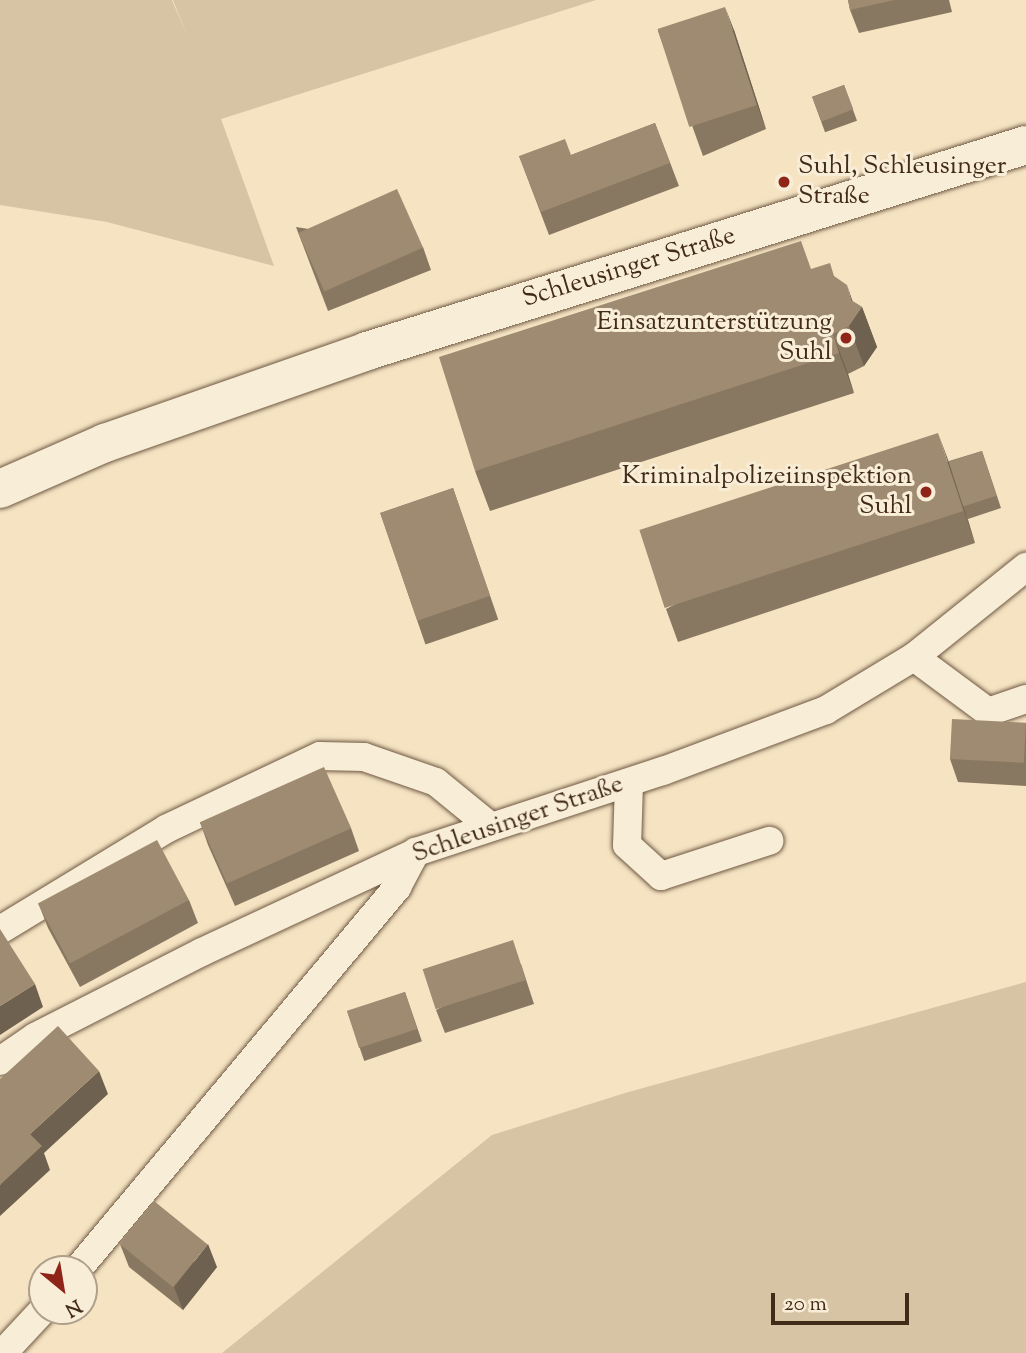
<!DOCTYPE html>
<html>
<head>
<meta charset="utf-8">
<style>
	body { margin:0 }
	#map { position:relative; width:1026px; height:1353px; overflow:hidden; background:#f5e3c2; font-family:"Sorts Mill Goudy",serif }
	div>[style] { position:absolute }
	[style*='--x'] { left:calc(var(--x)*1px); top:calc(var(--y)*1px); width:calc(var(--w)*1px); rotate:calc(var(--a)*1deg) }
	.green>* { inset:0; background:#d7c4a5 }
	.roads { filter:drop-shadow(0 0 2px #6f5943) drop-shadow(0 0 2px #6f5943) }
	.service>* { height:28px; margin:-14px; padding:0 14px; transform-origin:14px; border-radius:14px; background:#f8edd7 }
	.secondary>* { height:38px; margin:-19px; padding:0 19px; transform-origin:19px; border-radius:19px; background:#f8edd7 }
	.wall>* { inset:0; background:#897861; transform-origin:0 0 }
	.shaded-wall>* { inset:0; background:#6f614f }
	.building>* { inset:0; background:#9f8b71; transform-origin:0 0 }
	.dots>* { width:19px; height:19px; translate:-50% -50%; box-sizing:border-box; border:4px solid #f8edd7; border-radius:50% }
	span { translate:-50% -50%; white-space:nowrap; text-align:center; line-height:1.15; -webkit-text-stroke:6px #f8edd7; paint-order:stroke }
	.poi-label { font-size:26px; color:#422b19 }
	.left { translate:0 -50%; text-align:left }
	.right { translate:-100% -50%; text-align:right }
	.street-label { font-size:26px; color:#422b19 }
	.north { position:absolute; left:28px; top:1255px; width:70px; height:70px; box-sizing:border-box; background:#f8edd7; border:2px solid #af9f8b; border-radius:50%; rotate:150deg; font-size:19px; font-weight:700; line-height:28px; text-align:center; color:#422b19 }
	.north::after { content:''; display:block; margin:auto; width:24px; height:32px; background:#8f2418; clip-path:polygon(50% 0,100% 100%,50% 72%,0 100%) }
	.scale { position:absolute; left:771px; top:1293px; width:138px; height:32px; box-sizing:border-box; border:4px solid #422b19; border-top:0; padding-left:9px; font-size:21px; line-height:24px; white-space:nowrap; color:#422b19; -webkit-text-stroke:5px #f8edd7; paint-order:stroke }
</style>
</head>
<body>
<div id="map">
	<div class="green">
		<i style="clip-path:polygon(0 0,172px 0,187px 36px,173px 0,596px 0,221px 119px,274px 266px,107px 222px,0 205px)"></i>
		<i style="clip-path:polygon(1026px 982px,1026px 1353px,222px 1353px,492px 1135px,625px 1093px)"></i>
	</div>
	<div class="roads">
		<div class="service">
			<i style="--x:914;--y:657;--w:92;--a:36.6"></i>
			<i style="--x:988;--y:712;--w:40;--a:-18.9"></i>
			<i style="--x:629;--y:783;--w:62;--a:91.8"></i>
			<i style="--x:627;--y:845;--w:46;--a:42.4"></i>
			<i style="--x:661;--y:876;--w:114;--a:-18"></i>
			<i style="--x:0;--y:930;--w:194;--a:-31.3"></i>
			<i style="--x:166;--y:829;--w:170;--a:-25.4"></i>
			<i style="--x:320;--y:756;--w:44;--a:1.3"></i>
			<i style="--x:364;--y:757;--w:76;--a:19.1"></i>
			<i style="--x:436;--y:782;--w:70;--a:39.2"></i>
			<i style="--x:0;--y:1061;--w:42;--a:-34.4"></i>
			<i style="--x:35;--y:1037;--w:187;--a:-27"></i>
			<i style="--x:202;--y:952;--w:236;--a:-25"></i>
			<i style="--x:416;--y:852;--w:260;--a:-18.2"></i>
			<i style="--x:663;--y:771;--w:174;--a:-20.5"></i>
			<i style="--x:826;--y:710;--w:103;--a:-31.1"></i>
			<i style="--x:914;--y:657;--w:144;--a:-38.8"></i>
			<i style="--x:78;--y:1269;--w:498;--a:-50.1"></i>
			<i style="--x:397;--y:887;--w:40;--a:-62"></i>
			<i style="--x:3;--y:1353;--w:57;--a:-47.1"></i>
		</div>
		<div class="secondary">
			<i style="--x:0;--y:489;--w:115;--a:-23.7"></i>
			<i style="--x:105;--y:443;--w:278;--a:-19.3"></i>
			<i style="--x:367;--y:351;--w:690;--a:-17.36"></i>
		</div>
	</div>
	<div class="wall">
		<i style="clip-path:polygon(848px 0,949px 0,952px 12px,859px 33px,850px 10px)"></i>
		<i style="clip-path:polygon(734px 30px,766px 129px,703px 156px,658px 31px)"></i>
		<i style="left:844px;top:85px;width:38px;height:34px;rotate:70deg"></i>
		<i style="clip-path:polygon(655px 123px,679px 186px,549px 235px,519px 156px,571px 155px)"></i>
		<i style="clip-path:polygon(296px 227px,423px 247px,431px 270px,328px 311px)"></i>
		<i style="clip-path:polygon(811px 269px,834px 277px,852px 301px,862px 307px,877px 347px,864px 366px,848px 374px,854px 393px,490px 511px,475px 471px)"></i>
		<i style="clip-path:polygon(982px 451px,1001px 508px,968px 519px,967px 516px,975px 543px,678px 642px,666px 609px,949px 461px)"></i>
		<i style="left:453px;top:488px;width:139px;height:77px;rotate:71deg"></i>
		<i style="clip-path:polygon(1026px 723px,1026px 786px,958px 782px,950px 759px)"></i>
		<i style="clip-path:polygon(200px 822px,351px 828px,359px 851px,235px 906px,208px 845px)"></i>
		<i style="clip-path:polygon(189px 900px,198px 923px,80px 987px,48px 928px,39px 905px)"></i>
		<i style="clip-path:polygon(521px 964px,534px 1004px,445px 1033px,436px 1010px)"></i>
		<i style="left:405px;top:992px;width:52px;height:61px;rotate:71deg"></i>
		<i style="clip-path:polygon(120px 1244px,217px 1267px,183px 1310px,129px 1267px)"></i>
	</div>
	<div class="shaded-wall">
		<i style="clip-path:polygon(725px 7px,734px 30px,766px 129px,757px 105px)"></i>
		<i style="clip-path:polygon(847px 285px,857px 314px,862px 307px,877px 347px,864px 366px,849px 326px,851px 300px)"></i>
		<i style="clip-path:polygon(833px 334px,848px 374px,854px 393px,839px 353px)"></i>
		<i style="clip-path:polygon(938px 433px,950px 465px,975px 543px,964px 511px)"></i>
		<i style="clip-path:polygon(35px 984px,43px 1007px,0 1035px,0 1006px)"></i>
		<i style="clip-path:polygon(99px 1071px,108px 1094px,44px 1153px,50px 1170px,0 1216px,0 1185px,30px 1134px)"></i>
		<i style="clip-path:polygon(208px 1244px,217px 1267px,183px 1310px,174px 1287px)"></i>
	</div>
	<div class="building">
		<i style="clip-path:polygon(848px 0,894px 0,850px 10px)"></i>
		<i style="left:725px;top:7px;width:103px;height:71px;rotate:72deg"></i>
		<i style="left:844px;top:85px;width:26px;height:34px;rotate:69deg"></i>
		<i style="clip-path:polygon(655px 123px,670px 163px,541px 212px,519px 156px,565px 139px,571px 155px)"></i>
		<i style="left:397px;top:189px;width:64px;height:108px;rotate:66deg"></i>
		<i style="clip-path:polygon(801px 241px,811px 269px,830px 263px,834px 276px,847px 285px,851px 300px,862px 307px,849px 326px,833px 334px,839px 353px,475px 471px,439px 357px)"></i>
		<i style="left:938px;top:433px;width:82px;height:314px;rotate:72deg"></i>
		<i style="left:982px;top:451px;width:47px;height:35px;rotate:72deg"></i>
		<i style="left:453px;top:488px;width:114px;height:77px;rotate:71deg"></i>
		<i style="left:952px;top:719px;width:74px;height:40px;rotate:3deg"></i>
		<i style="left:324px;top:767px;width:67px;height:136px;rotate:66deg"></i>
		<i style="left:157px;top:840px;width:68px;height:135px;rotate:62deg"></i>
		<i style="clip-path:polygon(0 929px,35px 984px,0 1006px)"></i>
		<i style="left:513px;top:940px;width:42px;height:95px;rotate:72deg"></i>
		<i style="left:405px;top:992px;width:39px;height:61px;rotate:72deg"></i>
		<i style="clip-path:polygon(58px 1026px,99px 1071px,30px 1134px,42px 1146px,0 1185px,0 1079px)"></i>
		<i style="left:154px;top:1201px;width:69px;height:55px;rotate:39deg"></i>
	</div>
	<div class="dots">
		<i style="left:784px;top:182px;background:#8f2418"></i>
		<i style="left:846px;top:338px;background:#8f2418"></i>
		<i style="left:926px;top:492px;background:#8f2418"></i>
	</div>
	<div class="poi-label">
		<span class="left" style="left:798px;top:182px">Suhl, Schleusinger<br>Straße</span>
		<span class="right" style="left:832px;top:338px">Einsatzunterstützung<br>Suhl</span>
		<span class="right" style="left:912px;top:492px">Kriminalpolizeiinspektion<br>Suhl</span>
	</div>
	<div class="street-label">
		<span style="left:629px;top:268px;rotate:-17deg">Schleusinger Straße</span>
		<span style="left:518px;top:820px;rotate:-19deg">Schleusinger Straße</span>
	</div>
	<div class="north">N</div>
	<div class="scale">20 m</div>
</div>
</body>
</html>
